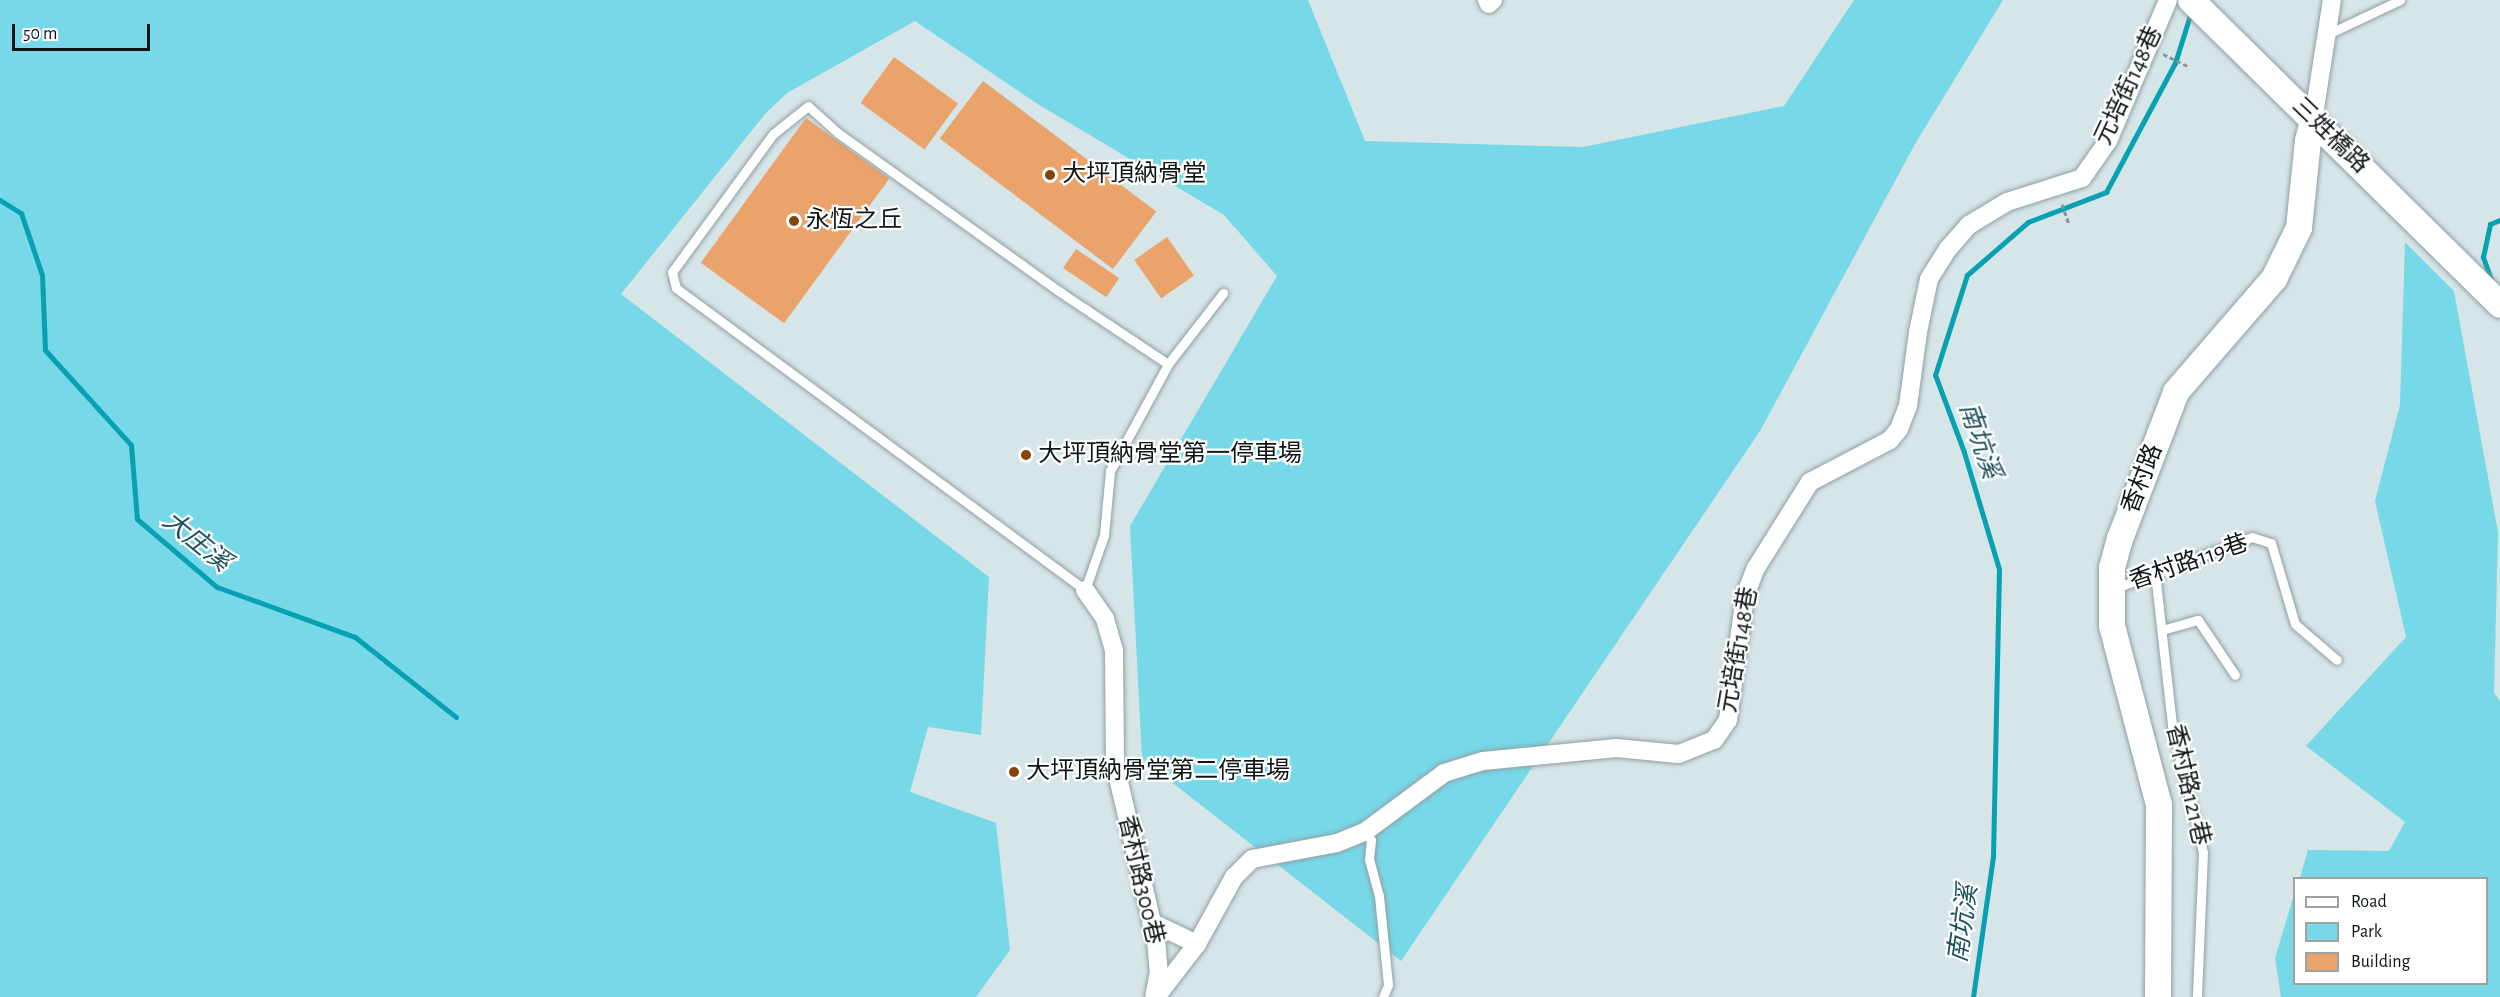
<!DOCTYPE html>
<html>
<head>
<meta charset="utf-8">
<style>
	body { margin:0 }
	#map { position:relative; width:2500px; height:997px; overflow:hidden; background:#d5e5e8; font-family:"Alegreya Sans","Noto Sans TC",sans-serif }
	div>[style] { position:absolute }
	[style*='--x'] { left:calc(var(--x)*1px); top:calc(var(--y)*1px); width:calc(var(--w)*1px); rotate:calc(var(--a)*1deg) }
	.green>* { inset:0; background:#77d8e8 }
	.stream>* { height:5px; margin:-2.5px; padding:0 2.5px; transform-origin:2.5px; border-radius:2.5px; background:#08a1b3 }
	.building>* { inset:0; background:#eba36c; transform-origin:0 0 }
	.path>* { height:3px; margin-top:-1.5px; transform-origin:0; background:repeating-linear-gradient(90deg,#889596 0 4.5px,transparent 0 7.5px) }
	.roads { filter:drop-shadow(0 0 2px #909fa2) drop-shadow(0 0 2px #909fa2) }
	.lane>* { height:9px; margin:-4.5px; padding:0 4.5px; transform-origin:4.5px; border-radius:4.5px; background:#fff }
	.street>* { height:18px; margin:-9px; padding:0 9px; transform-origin:9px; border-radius:9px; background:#fff }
	.secondary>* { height:26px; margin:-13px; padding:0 13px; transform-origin:13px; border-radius:13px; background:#fff }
	.dots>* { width:16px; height:16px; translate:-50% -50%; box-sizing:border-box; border:3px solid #fff; border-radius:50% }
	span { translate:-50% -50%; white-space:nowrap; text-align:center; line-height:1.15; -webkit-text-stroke:4.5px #fff; paint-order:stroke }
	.street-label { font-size:24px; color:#0f1515 }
	.poi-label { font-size:24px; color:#0f1515 }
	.left { translate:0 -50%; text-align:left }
	.water-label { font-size:26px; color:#1d5159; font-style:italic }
	.legend { position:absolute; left:2293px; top:877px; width:195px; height:108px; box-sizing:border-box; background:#fff; border:2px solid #9fa1a1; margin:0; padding:8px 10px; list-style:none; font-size:18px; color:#0f1515 }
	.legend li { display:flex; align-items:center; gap:12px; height:30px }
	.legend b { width:30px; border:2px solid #9fa1a1 }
	.scale { position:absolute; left:12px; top:24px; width:138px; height:27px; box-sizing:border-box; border:3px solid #0f1515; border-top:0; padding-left:8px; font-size:18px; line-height:21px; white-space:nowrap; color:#0f1515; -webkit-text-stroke:4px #fff; paint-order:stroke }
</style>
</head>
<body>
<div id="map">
	<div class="green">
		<i style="clip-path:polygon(0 0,1308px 0,1365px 141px,1583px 147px,1784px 106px,1854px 0,2003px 0,1915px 144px,1760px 431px,1401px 961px,1142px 759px,1130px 526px,1277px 276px,1224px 215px,1036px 103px,915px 21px,787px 93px,765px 114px,621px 294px,989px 577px,981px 735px,928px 727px,910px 792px,996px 823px,1010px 950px,976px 997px,0 997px)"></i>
		<i style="clip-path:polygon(2405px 242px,2454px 291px,2498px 532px,2494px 693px,2500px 701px,2500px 997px,2281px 997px,2275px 958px,2294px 895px,2294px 984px,2486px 984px,2486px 878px,2300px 878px,2308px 850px,2389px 851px,2405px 822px,2306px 746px,2406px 637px,2375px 501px,2400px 405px)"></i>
	</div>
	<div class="stream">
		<i style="--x:0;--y:200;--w:25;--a:32"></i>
		<i style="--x:21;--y:213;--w:65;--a:71.3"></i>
		<i style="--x:42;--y:275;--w:75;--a:87.7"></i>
		<i style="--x:45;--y:350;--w:128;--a:47.8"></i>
		<i style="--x:131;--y:445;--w:74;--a:85.4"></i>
		<i style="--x:137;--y:519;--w:105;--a:40.4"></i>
		<i style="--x:217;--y:587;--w:147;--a:19.9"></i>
		<i style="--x:355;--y:637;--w:129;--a:38.4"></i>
		<i style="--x:2492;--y:282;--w:27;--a:-110"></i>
		<i style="--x:2483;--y:257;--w:34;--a:-78"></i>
		<i style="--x:2490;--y:224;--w:11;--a:-22"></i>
		<i style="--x:1973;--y:997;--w:142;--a:-81.9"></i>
		<i style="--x:1993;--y:856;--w:287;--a:-88.8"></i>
		<i style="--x:1999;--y:569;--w:122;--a:-106.7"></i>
		<i style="--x:1964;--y:452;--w:82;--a:-110.6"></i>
		<i style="--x:1935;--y:375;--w:105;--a:-72.3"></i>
		<i style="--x:1967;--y:275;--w:81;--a:-41"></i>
		<i style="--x:2028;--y:222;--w:84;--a:-21"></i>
		<i style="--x:2106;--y:192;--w:146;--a:-61.9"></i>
		<i style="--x:2175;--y:63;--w:53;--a:-72.6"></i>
	</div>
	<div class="building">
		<i style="left:894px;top:57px;width:79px;height:57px;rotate:36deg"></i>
		<i style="left:983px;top:81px;width:217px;height:72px;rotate:37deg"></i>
		<i style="left:806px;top:118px;width:103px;height:179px;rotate:36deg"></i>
		<i style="left:1167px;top:237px;width:47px;height:40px;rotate:55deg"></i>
		<i style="left:1076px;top:249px;width:52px;height:23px;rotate:34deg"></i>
	</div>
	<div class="path">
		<i style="--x:2163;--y:54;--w:28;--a:26"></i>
		<i style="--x:2062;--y:204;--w:21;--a:71"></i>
	</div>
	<div class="roads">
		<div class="lane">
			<i style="--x:2326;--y:35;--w:82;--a:-25.3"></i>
			<i style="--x:1168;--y:364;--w:130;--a:-146.3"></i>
			<i style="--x:1060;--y:292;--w:273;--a:-144.4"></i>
			<i style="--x:838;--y:133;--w:40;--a:-138"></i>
			<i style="--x:808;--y:106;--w:45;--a:141.3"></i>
			<i style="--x:773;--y:134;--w:171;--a:126.2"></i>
			<i style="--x:672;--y:272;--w:16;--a:76"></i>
			<i style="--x:676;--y:288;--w:508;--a:36.44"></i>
			<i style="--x:1085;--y:590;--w:58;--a:-70.9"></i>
			<i style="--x:1104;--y:535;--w:64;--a:-84.6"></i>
			<i style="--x:1110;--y:471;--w:122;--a:-61.5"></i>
			<i style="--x:1168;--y:364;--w:90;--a:-52.2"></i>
			<i style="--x:2155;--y:573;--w:153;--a:83.6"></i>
			<i style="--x:2172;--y:725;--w:131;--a:76.3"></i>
			<i style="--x:2203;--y:852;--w:145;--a:92.4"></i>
			<i style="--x:2113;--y:589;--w:148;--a:-20.5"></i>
			<i style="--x:2252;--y:537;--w:20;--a:18"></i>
			<i style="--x:2271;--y:543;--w:84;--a:73.5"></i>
			<i style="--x:2295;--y:624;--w:55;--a:40.6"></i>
			<i style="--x:2162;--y:630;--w:37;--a:-16"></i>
			<i style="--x:2198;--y:620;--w:66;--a:56.1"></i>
			<i style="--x:1366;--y:831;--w:10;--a:61"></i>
			<i style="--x:1371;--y:840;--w:19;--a:96"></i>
			<i style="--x:1369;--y:859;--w:38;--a:75"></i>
			<i style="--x:1379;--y:896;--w:89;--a:84.2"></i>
			<i style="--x:1388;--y:985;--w:13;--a:113"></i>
		</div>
		<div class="street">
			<i style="--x:1487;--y:0;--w:4;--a:63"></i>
			<i style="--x:1489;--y:4;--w:6;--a:-45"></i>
			<i style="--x:2313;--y:121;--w:122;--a:-81.1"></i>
			<i style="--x:1085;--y:590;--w:35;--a:55"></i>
			<i style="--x:1105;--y:619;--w:32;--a:74"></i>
			<i style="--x:1114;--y:650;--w:115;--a:89.5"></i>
			<i style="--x:1115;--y:765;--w:180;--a:76.8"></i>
			<i style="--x:1156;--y:940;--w:32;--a:85"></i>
			<i style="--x:1159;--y:972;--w:25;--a:101"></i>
			<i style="--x:1151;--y:922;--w:51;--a:25.6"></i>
			<i style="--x:1156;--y:997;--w:67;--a:-52.3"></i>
			<i style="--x:1197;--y:944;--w:77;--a:-61.1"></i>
			<i style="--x:1234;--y:877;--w:25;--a:-45"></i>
			<i style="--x:1252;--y:859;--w:86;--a:-10.7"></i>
			<i style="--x:1337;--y:843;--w:31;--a:-22"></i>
			<i style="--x:1366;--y:831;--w:97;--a:-36.6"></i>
			<i style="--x:1444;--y:773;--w:41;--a:-17.1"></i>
			<i style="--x:1483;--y:761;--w:134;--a:-5.6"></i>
			<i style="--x:1616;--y:748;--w:63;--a:5.4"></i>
			<i style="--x:1679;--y:754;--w:38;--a:-22"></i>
			<i style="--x:1714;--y:740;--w:24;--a:-55"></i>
			<i style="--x:1728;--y:720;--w:125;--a:-82.2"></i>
			<i style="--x:1745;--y:596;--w:30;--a:-69"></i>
			<i style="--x:1756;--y:568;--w:102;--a:-57.9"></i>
			<i style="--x:1810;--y:482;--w:90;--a:-27.7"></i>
			<i style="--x:1890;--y:440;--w:14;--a:-51"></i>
			<i style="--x:1899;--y:429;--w:25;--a:-69"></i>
			<i style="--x:1908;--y:406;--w:75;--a:-82.3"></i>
			<i style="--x:1918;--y:332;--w:54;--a:-78.3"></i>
			<i style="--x:1929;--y:279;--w:36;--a:-58"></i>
			<i style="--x:1948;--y:249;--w:32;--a:-49"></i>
			<i style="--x:1969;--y:225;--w:44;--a:-31.2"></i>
			<i style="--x:2007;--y:202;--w:79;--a:-17.7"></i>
			<i style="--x:2082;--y:178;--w:45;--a:-54.9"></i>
			<i style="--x:2108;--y:141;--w:153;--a:-66.9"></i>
		</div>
		<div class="secondary">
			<i style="--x:2191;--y:0;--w:434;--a:44.6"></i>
			<i style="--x:2158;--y:997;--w:192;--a:-89.7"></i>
			<i style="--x:2159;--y:805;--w:185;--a:-104.7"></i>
			<i style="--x:2112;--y:626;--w:58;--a:-90"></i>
			<i style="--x:2112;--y:568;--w:30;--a:-75"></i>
			<i style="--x:2120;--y:539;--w:157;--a:-69.1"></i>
			<i style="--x:2176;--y:392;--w:150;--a:-49.1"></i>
			<i style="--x:2274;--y:279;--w:57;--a:-63.9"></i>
			<i style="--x:2299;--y:228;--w:87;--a:-84.1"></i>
			<i style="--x:2308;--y:141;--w:21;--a:-76"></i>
		</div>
	</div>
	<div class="dots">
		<i style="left:1050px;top:175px;background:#834505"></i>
		<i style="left:794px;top:221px;background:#834505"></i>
		<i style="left:1026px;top:455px;background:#834505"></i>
		<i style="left:1014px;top:772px;background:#834505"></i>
	</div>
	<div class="street-label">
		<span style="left:2129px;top:86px;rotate:-65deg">元培街148巷</span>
		<span style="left:2330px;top:136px;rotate:44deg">三姓橋路</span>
		<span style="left:2143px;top:479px;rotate:-69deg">香村路</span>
		<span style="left:2189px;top:563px;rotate:-19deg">香村路119巷</span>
		<span style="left:1739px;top:650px;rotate:-80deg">元培街148巷</span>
		<span style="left:2187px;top:785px;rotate:77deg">香村路121巷</span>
		<span style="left:1140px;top:880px;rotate:77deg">香村路300巷</span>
	</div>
	<div class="poi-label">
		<span class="left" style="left:1062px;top:175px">大坪頂納骨堂</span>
		<span class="left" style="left:806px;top:221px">永恆之丘</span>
		<span class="left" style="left:1038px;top:455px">大坪頂納骨堂第一停車場</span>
		<span class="left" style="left:1026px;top:772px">大坪頂納骨堂第二停車場</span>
	</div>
	<div class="water-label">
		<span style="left:1979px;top:441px;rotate:71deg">南坑溪</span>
		<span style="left:196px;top:542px;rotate:39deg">大庄溪</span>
		<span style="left:1964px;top:924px;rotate:-82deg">南坑溪</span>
	</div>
	<ul class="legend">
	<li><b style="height:8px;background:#fff"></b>Road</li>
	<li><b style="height:16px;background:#77d8e8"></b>Park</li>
	<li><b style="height:16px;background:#eba36c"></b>Building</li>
	</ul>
	<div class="scale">50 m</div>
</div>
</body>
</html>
